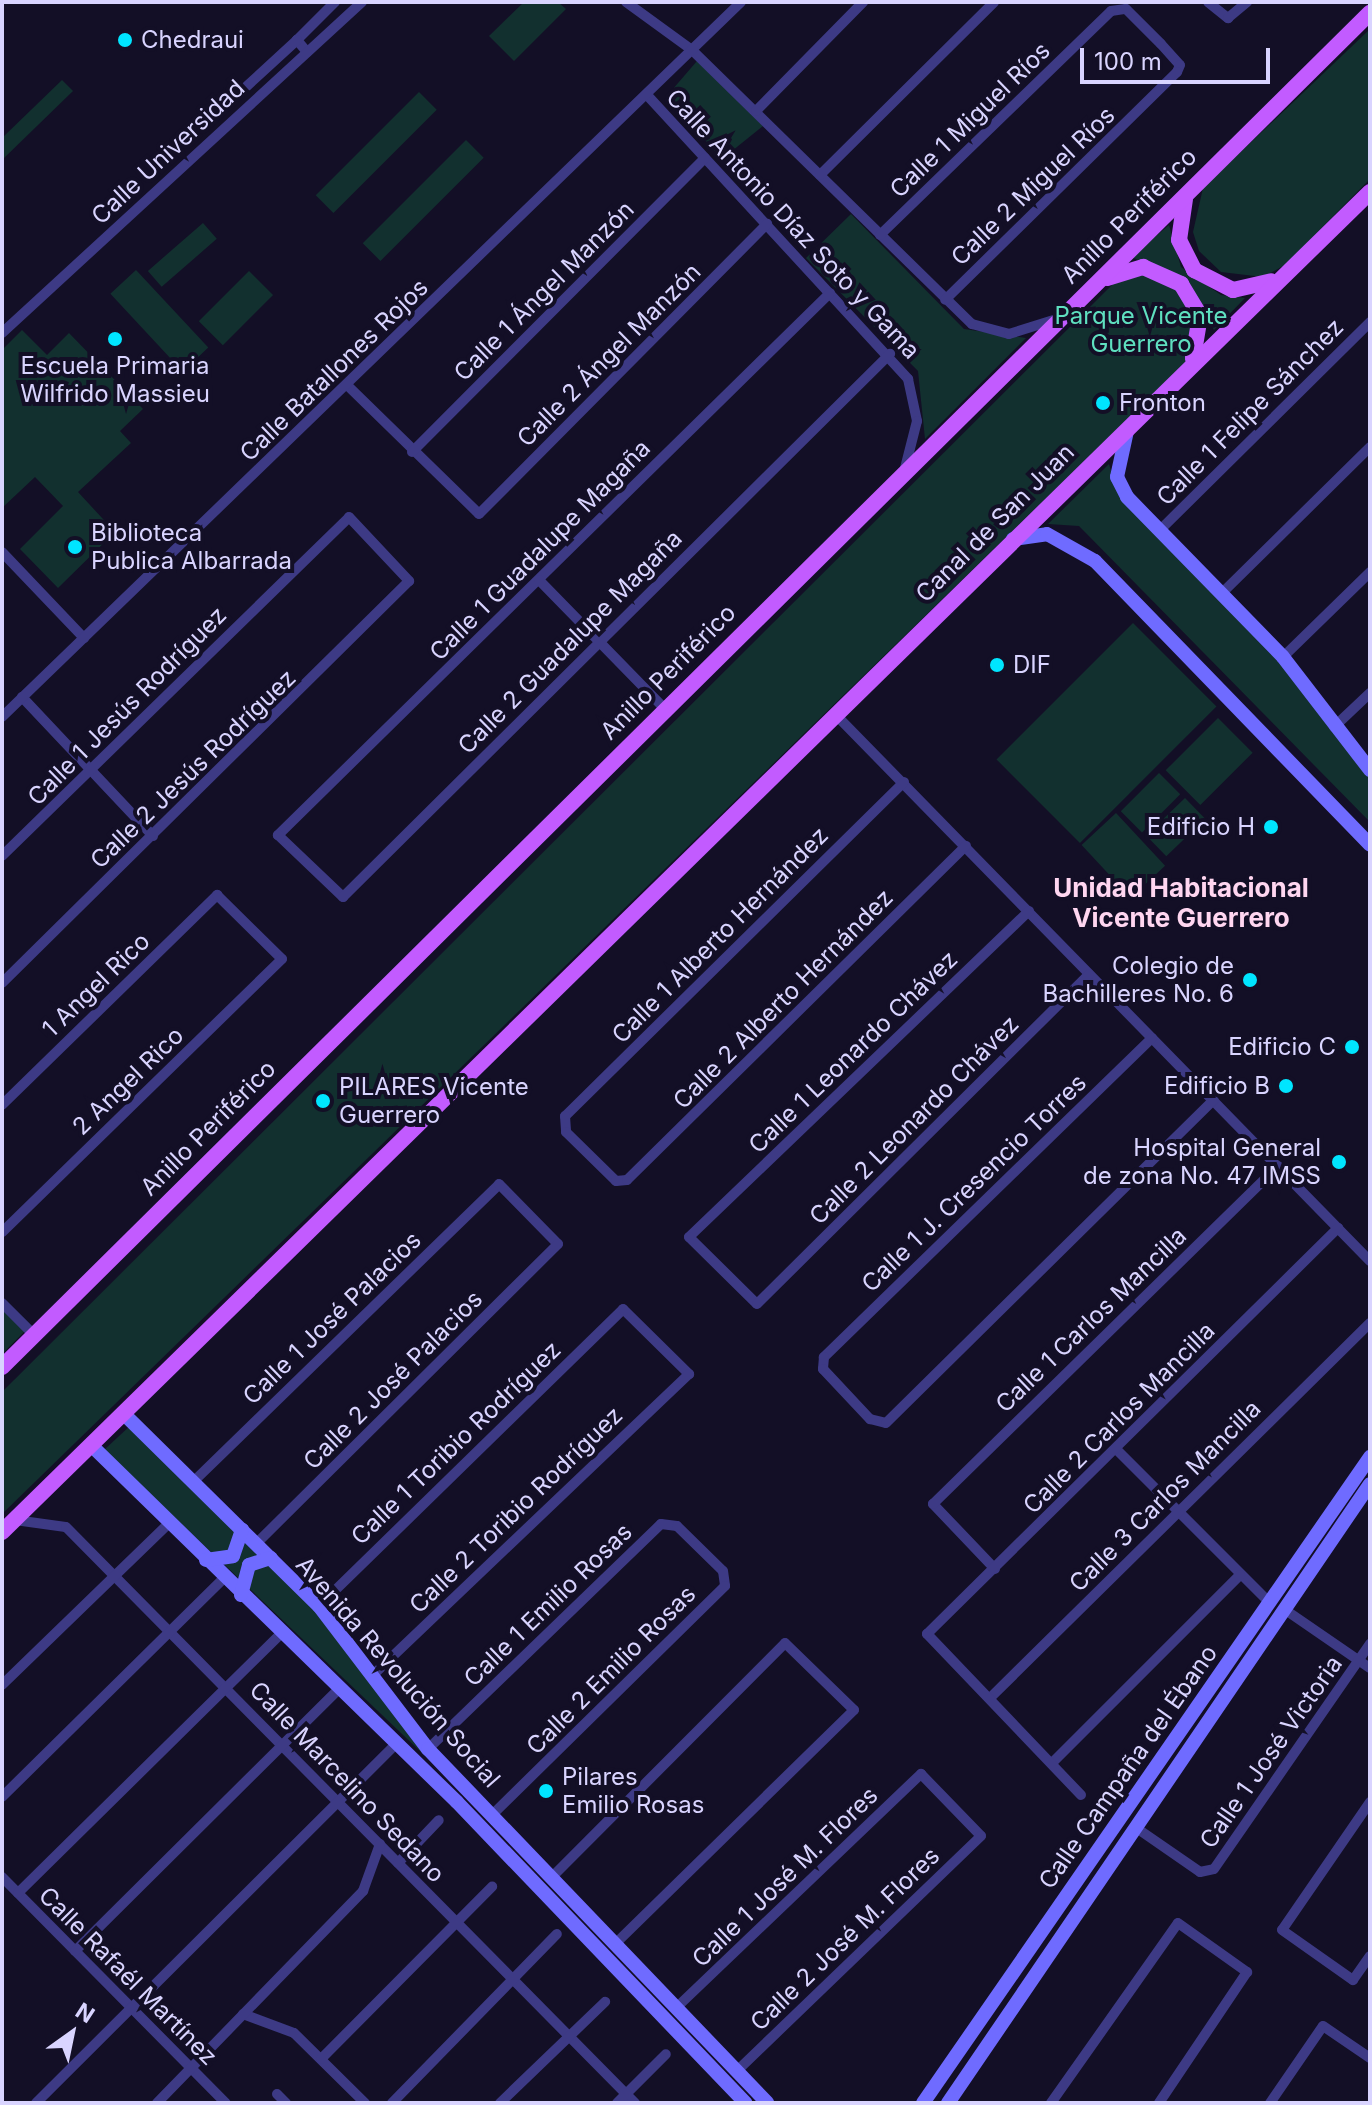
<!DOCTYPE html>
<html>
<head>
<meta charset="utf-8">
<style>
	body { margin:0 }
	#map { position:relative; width:1372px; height:2105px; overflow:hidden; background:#130f26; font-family:Inter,sans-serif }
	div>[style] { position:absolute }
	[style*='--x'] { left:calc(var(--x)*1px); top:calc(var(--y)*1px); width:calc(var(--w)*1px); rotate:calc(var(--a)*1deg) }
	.green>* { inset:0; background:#12302f; transform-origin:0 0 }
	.street>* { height:10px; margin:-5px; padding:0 5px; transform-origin:5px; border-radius:5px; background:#3d3a85 }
	.secondary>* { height:14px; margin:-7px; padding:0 7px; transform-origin:7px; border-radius:7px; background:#6f6bff }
	.primary>* { height:16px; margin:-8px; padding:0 8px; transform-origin:8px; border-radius:8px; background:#c25bff }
	.dots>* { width:22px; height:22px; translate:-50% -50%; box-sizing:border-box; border:4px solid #130f26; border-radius:50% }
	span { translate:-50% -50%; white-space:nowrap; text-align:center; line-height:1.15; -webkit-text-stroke:8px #130f26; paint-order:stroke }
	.poi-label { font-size:24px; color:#d9d4ff }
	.left { translate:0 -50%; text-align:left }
	.right { translate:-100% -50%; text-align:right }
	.street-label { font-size:24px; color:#d9d4ff }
	.park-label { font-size:24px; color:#5fe0c0 }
	.neighbourhood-label { font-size:26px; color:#ffd6f0; font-weight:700 }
	.frame { position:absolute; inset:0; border:4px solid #d9d4ff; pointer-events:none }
	.north { position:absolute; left:32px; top:1993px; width:80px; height:80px; -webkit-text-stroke:6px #130f26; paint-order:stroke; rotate:33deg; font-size:22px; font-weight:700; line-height:32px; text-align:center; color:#d9d4ff }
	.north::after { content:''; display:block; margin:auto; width:28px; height:36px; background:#d9d4ff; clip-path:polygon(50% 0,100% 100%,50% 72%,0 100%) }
	.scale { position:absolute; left:1080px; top:48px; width:190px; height:36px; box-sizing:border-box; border:4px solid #d9d4ff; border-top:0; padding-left:10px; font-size:24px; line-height:28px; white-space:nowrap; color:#d9d4ff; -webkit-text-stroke:6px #130f26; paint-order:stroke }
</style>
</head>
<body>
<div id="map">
	<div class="green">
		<i style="clip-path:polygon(524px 2px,558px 2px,566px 9px,514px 61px,489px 36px)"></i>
		<i style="clip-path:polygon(1370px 29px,1370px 179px,1285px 265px,1263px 277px,1221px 272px,1199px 251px,1193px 232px,1203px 188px)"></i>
		<i style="clip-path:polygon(697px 61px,763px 126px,722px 159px,666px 97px)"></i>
		<i style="clip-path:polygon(62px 80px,73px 91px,2px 160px,2px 138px)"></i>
		<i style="left:419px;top:92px;width:25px;height:146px;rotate:45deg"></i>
		<i style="left:466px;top:140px;width:25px;height:146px;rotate:45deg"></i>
		<i style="clip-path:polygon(851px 214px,964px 329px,1026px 338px,925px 439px,918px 371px,806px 258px)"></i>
		<i style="left:203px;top:223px;width:21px;height:73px;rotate:49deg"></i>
		<i style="clip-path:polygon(1169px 225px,1181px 267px,1221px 295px,1245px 298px,1214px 330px,1182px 278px,1131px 257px)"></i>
		<i style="left:136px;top:270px;width:106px;height:35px;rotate:47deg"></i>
		<i style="left:249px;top:271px;width:34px;height:71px;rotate:45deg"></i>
		<i style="clip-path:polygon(1122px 275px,1164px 276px,1195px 311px,1188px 360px,2px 1514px,2px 1392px)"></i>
		<i style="clip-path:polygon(22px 330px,47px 355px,69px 333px,143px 409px,120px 431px,131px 443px,78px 492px,115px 532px,58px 588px,20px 549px,63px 506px,35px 477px,2px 508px,2px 350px)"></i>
		<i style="clip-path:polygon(1109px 464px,1117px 490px,1278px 654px,1370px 774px,1370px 822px,1079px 526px,1048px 524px)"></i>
		<i style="left:1133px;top:623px;width:118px;height:193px;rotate:45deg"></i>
		<i style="left:1218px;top:718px;width:49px;height:74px;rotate:45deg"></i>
		<i style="left:1159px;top:773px;width:30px;height:54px;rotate:45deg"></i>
		<i style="left:1185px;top:798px;width:29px;height:54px;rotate:46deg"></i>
		<i style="left:1116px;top:813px;width:72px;height:47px;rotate:47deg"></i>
		<i style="clip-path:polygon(2px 1297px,31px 1325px,3px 1353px,2px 1352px)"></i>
		<i style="clip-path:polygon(132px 1424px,316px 1605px,444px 1774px,104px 1450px)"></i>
	</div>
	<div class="street">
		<i style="--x:626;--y:2;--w:82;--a:36"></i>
		<i style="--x:692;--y:50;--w:392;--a:44.4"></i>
		<i style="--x:972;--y:324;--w:38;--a:15"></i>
		<i style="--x:1009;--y:334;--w:50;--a:-17.4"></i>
		<i style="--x:1208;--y:2;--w:26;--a:39"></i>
		<i style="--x:1228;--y:18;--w:25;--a:-40"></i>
		<i style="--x:307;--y:52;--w:16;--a:-130"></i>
		<i style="--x:297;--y:40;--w:54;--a:-45"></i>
		<i style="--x:247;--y:86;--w:68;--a:-42.6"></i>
		<i style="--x:647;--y:95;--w:386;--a:47.4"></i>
		<i style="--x:908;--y:379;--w:43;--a:77.9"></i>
		<i style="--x:917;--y:421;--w:49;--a:104.3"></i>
		<i style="--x:756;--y:111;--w:153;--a:-45.5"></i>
		<i style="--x:820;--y:175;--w:245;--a:-44.8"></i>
		<i style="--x:880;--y:235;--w:322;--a:-44.1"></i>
		<i style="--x:1111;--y:11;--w:15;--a:-8"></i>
		<i style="--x:1126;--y:9;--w:49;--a:45"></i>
		<i style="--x:1161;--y:44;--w:28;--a:48"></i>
		<i style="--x:1180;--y:65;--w:8;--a:113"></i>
		<i style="--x:1177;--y:72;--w:325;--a:135.5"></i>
		<i style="--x:830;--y:293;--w:774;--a:135.52"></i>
		<i style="--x:278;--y:835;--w:90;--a:43.6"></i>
		<i style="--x:343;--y:897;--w:771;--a:-44.79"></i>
		<i style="--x:2;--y:333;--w:489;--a:-42.6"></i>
		<i style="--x:348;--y:386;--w:183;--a:44.3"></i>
		<i style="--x:479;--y:514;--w:409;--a:-45.2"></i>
		<i style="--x:412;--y:452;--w:415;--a:-45.1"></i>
		<i style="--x:1159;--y:531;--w:297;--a:-44.7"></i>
		<i style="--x:2;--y:552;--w:119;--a:46.4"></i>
		<i style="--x:539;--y:580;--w:180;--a:45.7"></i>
		<i style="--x:1221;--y:594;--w:209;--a:-44.6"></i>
		<i style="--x:1283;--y:657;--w:122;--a:-44.3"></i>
		<i style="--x:22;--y:697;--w:191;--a:46.7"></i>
		<i style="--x:836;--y:715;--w:764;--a:45.64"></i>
		<i style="--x:2;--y:717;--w:1028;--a:-44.05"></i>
		<i style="--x:1334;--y:727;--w:50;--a:-43.4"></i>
		<i style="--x:904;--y:782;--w:476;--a:135.4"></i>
		<i style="--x:565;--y:1116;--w:16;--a:86"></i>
		<i style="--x:566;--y:1132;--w:70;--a:44.4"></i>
		<i style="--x:616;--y:1181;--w:11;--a:-5"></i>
		<i style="--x:627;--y:1180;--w:476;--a:-44.6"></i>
		<i style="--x:2;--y:856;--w:485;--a:-44.3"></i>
		<i style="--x:349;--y:517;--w:88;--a:46.8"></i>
		<i style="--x:409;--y:581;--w:572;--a:135.35"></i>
		<i style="--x:1029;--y:911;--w:471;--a:136.2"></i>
		<i style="--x:689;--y:1237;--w:95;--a:44.6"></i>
		<i style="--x:757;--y:1304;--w:468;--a:-44.8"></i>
		<i style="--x:1152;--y:1038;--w:458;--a:135.8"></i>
		<i style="--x:824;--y:1357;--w:12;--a:95"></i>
		<i style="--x:823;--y:1369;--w:69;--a:46.8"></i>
		<i style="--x:870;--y:1419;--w:16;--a:14"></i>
		<i style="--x:886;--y:1423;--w:460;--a:-44.6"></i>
		<i style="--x:2;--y:1105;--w:301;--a:-44.3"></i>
		<i style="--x:217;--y:895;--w:91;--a:44.6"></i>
		<i style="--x:282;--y:959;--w:391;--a:135.7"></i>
		<i style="--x:2;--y:1303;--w:44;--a:45"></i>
		<i style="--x:1116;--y:1449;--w:216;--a:45"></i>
		<i style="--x:193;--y:1482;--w:427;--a:-44.2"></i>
		<i style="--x:499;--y:1184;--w:84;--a:45.5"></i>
		<i style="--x:558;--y:1244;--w:426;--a:135.2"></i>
		<i style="--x:15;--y:1520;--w:51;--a:7.8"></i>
		<i style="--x:66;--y:1527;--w:810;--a:45.35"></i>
		<i style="--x:995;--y:1569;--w:90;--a:-133.6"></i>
		<i style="--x:933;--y:1504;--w:483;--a:-44.4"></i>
		<i style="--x:319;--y:1606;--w:425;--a:-44.3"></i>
		<i style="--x:623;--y:1309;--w:93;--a:44.6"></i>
		<i style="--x:689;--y:1374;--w:438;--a:136.4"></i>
		<i style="--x:1284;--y:1609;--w:104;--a:34.5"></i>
		<i style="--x:2;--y:1685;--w:233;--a:-44.1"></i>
		<i style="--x:990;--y:1698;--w:534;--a:-44.62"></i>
		<i style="--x:428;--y:1749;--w:324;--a:-44"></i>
		<i style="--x:661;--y:1524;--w:16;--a:7"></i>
		<i style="--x:677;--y:1526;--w:64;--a:44.4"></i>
		<i style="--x:723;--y:1571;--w:15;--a:82"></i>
		<i style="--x:725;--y:1586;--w:327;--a:135.5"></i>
		<i style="--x:1052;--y:1763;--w:266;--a:-45"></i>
		<i style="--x:1081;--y:1795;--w:223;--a:-133.7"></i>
		<i style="--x:927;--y:1634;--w:578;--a:-44.65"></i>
		<i style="--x:2;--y:1797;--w:312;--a:-44.6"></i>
		<i style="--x:1370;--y:1802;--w:155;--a:124.5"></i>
		<i style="--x:1282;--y:1930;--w:87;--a:35.2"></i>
		<i style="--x:1353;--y:1980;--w:29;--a:-55"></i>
		<i style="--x:1135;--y:1827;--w:79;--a:34.7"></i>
		<i style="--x:1200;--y:1872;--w:14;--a:-12"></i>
		<i style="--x:1214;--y:1869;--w:274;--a:-55.3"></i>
		<i style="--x:398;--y:1863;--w:59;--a:-46.4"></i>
		<i style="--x:2;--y:1877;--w:318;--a:45.3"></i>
		<i style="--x:552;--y:1877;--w:330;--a:-45.1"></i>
		<i style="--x:785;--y:1643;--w:96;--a:44.2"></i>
		<i style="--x:854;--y:1710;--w:333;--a:135.6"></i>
		<i style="--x:18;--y:1893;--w:369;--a:-44.6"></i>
		<i style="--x:75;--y:1951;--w:371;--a:-44.8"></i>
		<i style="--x:676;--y:2008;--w:339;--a:-43.7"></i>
		<i style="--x:921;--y:1774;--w:86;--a:45.9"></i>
		<i style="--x:981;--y:1836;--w:339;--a:136.1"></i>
		<i style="--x:243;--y:2014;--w:54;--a:20.4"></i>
		<i style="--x:294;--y:2033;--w:100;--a:44.6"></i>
		<i style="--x:321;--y:2059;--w:243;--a:-45.2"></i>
		<i style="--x:277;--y:2094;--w:13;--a:45"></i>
		<i style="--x:36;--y:2103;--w:508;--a:-44.92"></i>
		<i style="--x:157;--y:2103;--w:296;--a:-45.8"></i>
		<i style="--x:363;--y:1891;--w:50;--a:-70.1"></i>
		<i style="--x:392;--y:2103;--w:236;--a:-45.7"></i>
		<i style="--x:500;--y:2103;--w:146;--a:-43.9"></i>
		<i style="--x:617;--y:2103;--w:69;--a:-45"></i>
		<i style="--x:1051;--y:2103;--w:220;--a:-54.8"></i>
		<i style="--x:1178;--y:1923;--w:85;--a:35.4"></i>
		<i style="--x:1247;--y:1972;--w:158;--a:123.9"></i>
		<i style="--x:1270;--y:2103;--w:93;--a:-55.5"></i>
		<i style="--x:1323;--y:2026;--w:57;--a:34.2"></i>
	</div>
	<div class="secondary">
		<i style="--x:1127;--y:431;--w:47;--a:102.3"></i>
		<i style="--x:1117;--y:477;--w:22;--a:63"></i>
		<i style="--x:1127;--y:497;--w:223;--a:45.7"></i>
		<i style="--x:1283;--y:657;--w:143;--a:52.4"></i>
		<i style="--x:1013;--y:539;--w:34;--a:-8"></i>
		<i style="--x:1047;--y:534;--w:55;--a:29.4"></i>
		<i style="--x:1095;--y:561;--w:395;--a:45.9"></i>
		<i style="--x:124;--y:1414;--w:274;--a:44.6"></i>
		<i style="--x:319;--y:1606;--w:180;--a:52.7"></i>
		<i style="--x:428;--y:1749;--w:490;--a:46.2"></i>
		<i style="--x:91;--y:1445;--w:511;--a:44.29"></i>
		<i style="--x:457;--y:1802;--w:417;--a:46.2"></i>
		<i style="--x:206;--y:1560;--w:27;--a:-8"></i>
		<i style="--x:233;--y:1556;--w:28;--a:-71"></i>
		<i style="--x:241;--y:1595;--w:31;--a:-75"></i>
		<i style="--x:249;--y:1565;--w:23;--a:-18"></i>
		<i style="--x:923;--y:2103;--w:786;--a:-55.32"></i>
		<i style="--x:948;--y:2103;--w:749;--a:-55.72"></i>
	</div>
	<div class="primary">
		<i style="--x:1185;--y:199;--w:41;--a:98.3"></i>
		<i style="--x:1179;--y:240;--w:34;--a:63"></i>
		<i style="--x:1194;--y:270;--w:44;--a:27.1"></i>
		<i style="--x:1233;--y:290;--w:39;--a:-13"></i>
		<i style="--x:1107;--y:278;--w:38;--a:-17"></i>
		<i style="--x:1143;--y:267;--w:42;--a:24.1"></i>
		<i style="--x:1181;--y:284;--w:37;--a:59"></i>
		<i style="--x:1200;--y:316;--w:43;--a:99.5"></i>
		<i style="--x:2;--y:1367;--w:1925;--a:-44.71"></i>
		<i style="--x:2;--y:1532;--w:1915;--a:-44.41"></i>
	</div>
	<div class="dots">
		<i style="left:125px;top:40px;background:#00e5ff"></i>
		<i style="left:115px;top:339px;background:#00e5ff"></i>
		<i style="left:1103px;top:403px;background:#00e5ff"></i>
		<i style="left:75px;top:547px;background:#00e5ff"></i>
		<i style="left:997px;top:665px;background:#00e5ff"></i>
		<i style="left:1271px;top:827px;background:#00e5ff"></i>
		<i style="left:1250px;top:980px;background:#00e5ff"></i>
		<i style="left:1352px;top:1047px;background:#00e5ff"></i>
		<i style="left:1286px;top:1086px;background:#00e5ff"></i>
		<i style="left:323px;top:1101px;background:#00e5ff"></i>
		<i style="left:1339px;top:1162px;background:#00e5ff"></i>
		<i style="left:546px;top:1791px;background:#00e5ff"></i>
	</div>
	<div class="poi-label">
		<span class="left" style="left:141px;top:40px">Chedraui</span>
		<span style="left:115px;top:380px">Escuela Primaria<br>Wilfrido Massieu</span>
		<span class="left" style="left:1119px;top:403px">Fronton</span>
		<span class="left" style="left:91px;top:547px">Biblioteca<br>Publica Albarrada</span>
		<span class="left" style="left:1013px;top:665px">DIF</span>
		<span class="right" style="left:1255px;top:827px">Edificio H</span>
		<span class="right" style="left:1234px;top:980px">Colegio de<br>Bachilleres No. 6</span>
		<span class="right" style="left:1336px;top:1047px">Edificio C</span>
		<span class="right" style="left:1270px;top:1086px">Edificio B</span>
		<span class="left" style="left:339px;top:1101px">PILARES Vicente<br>Guerrero</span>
		<span class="right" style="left:1321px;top:1162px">Hospital General<br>de zona No. 47 IMSS</span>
		<span class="left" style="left:562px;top:1791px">Pilares<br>Emilio Rosas</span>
	</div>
	<div class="street-label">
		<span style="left:970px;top:120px;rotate:-44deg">Calle 1 Miguel Ríos</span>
		<span style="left:168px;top:152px;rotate:-43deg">Calle Universidad</span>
		<span style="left:1033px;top:186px;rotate:-44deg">Calle 2 Miguel Ríos</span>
		<span style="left:1129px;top:216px;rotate:-45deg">Anillo Periférico</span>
		<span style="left:793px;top:224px;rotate:47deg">Calle Antonio Díaz Soto y Gama</span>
		<span style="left:544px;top:291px;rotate:-45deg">Calle 1 Ángel Manzón</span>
		<span style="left:609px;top:355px;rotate:-45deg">Calle 2 Ángel Manzón</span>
		<span style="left:334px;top:370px;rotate:-44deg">Calle Batallones Rojos</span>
		<span style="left:1250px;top:412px;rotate:-45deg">Calle 1 Felipe Sánchez</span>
		<span style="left:995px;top:523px;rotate:-45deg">Canal de San Juan</span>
		<span style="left:540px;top:550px;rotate:-45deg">Calle 1 Guadalupe Magaña</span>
		<span style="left:570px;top:642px;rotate:-45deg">Calle 2 Guadalupe Magaña</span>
		<span style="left:668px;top:672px;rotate:-45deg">Anillo Periférico</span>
		<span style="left:127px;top:706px;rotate:-45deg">Calle 1 Jesús Rodríguez</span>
		<span style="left:193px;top:769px;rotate:-44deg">Calle 2 Jesús Rodríguez</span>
		<span style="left:720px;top:935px;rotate:-45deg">Calle 1 Alberto Hernández</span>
		<span style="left:96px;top:985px;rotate:-44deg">1 Angel Rico</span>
		<span style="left:783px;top:999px;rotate:-45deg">Calle 2 Alberto Hernández</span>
		<span style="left:853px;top:1052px;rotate:-44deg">Calle 1 Leonardo Chávez</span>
		<span style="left:128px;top:1081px;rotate:-44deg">2 Angel Rico</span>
		<span style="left:914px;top:1120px;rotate:-45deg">Calle 2 Leonardo Chávez</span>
		<span style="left:208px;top:1128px;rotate:-45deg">Anillo Periférico</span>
		<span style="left:974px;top:1183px;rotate:-44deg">Calle 1 J. Cresencio Torres</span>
		<span style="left:332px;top:1318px;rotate:-44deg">Calle 1 José Palacios</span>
		<span style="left:1091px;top:1320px;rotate:-44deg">Calle 1 Carlos Mancilla</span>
		<span style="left:393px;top:1380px;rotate:-45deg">Calle 2 José Palacios</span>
		<span style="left:1119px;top:1418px;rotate:-45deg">Calle 2 Carlos Mancilla</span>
		<span style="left:456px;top:1443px;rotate:-44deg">Calle 1 Toribio Rodríguez</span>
		<span style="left:1165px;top:1496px;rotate:-45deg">Calle 3 Carlos Mancilla</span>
		<span style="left:516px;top:1510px;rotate:-44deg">Calle 2 Toribio Rodríguez</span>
		<span style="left:548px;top:1605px;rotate:-44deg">Calle 1 Emilio Rosas</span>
		<span style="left:611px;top:1670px;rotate:-45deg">Calle 2 Emilio Rosas</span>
		<span style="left:398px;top:1672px;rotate:49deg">Avenida Revolución Social</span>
		<span style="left:1271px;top:1752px;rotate:-55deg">Calle 1 José Victoria</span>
		<span style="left:1128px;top:1767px;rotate:-55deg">Calle Campaña del Ébano</span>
		<span style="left:347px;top:1782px;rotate:46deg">Calle Marcelino Sedano</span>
		<span style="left:785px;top:1877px;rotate:-44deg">Calle 1 José M. Flores</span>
		<span style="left:845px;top:1939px;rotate:-44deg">Calle 2 José M. Flores</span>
		<span style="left:128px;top:1976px;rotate:45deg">Calle Rafaél Martínez</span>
	</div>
	<div class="park-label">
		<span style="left:1141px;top:330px">Parque Vicente<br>Guerrero</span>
	</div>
	<div class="neighbourhood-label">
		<span style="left:1181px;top:903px">Unidad Habitacional<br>Vicente Guerrero</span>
	</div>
	<div class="frame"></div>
	<div class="north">N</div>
	<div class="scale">100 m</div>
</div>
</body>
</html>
